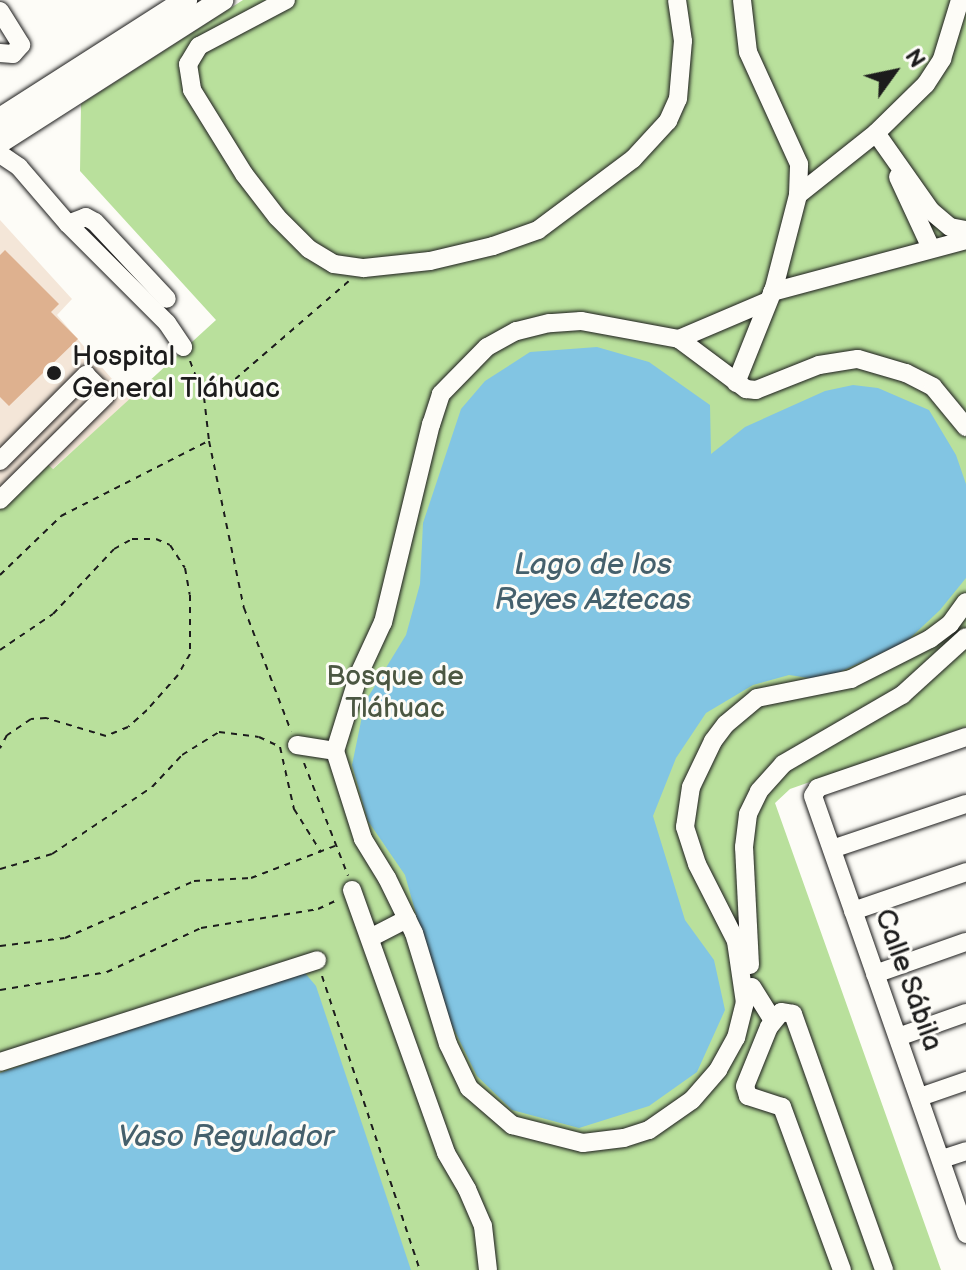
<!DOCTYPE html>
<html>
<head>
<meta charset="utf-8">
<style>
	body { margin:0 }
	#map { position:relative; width:966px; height:1270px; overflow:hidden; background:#fdfcf7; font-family:"Balsamiq Sans",sans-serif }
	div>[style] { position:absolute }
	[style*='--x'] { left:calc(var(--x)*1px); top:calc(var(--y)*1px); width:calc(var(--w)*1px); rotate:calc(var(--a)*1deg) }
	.built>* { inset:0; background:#f4e6d8 }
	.green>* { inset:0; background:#b9e09c }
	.water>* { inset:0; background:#82c5e3 }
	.building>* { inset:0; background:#deb18f }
	.path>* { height:2px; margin-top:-1px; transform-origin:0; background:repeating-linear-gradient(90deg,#1c1c1c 0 6px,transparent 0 12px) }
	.roads { filter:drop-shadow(0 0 2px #1c1c1c) drop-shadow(0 0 2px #1c1c1c) }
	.minor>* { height:18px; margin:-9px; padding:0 9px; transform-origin:9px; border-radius:9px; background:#fdfcf7 }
	.major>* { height:22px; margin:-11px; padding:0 11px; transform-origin:11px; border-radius:11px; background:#fdfcf7 }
	.dots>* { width:22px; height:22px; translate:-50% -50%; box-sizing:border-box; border:4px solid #fdfcf7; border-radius:50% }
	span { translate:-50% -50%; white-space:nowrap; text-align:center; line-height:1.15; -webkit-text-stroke:6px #fdfcf7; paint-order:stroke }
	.poi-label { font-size:28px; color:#1c1c1c }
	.left { translate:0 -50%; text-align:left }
	.park-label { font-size:28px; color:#4b5742 }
	.street-label { font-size:28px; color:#1c1c1c }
	.water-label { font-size:30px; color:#45606c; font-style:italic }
	.north { position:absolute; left:854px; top:32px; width:80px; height:80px; -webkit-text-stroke:6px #fdfcf7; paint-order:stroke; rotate:57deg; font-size:22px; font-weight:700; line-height:32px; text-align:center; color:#1c1c1c }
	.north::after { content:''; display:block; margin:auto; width:28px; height:36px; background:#1c1c1c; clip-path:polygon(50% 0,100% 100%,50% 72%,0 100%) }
</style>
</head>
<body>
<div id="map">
	<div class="built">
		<i style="clip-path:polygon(0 220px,72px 299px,57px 315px,130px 400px,40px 480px,0 508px)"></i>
	</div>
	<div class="green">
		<i style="clip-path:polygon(243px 0,966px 0,966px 727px,790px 789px,775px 803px,941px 1270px,0 1270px,0 508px,46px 463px,53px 469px,216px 320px,80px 171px,81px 104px)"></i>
	</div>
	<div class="water">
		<i style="clip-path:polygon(597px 347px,649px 362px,710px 405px,711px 454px,745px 427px,825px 391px,853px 385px,878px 388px,929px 410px,956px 455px,966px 484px,966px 578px,940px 610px,906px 642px,822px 680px,789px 675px,753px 685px,706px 713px,676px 758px,653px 816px,685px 920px,714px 960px,725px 1010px,697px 1072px,649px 1106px,579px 1128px,512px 1110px,477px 1076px,441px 1003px,405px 875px,368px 821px,352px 765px,365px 702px,406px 635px,420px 584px,423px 523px,461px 409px,485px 381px,530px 352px)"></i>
		<i style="clip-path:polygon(291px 973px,305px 973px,316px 986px,411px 1270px,0 1270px,0 1073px)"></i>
	</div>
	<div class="building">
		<i style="clip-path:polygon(5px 250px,59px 304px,51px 312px,78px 339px,9px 406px,0 397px,0 255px)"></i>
	</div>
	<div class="path">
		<i style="--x:190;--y:361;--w:39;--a:69"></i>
		<i style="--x:204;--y:397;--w:44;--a:83.5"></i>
		<i style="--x:209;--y:441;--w:171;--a:78.2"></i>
		<i style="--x:244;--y:608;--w:132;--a:69.1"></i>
		<i style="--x:205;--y:397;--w:23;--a:-25"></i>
		<i style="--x:226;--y:387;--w:162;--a:-40.8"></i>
		<i style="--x:0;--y:575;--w:85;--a:-44"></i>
		<i style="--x:61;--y:516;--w:165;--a:-27"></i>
		<i style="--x:0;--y:650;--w:64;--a:-34.2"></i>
		<i style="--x:53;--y:614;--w:89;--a:-46.8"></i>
		<i style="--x:114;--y:549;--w:21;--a:-29"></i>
		<i style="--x:132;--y:539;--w:24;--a:0"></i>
		<i style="--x:156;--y:539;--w:15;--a:23"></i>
		<i style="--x:170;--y:545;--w:27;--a:57"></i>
		<i style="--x:185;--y:568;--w:27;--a:80"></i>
		<i style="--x:190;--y:595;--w:59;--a:90"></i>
		<i style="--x:190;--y:654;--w:24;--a:120"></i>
		<i style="--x:178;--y:675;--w:47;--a:131.5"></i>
		<i style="--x:147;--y:710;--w:25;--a:138"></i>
		<i style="--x:128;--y:727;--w:24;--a:158"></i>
		<i style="--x:106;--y:736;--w:63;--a:-163.3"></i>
		<i style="--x:46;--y:718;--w:15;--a:176"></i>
		<i style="--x:31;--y:719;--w:29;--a:146"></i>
		<i style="--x:7;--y:735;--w:15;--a:118"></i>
		<i style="--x:304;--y:763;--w:121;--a:68.7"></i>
		<i style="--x:0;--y:869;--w:54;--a:-16.1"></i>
		<i style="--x:52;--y:854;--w:120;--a:-33.8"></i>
		<i style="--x:152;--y:787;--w:44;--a:-46.8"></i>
		<i style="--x:182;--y:755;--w:44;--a:-31.9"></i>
		<i style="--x:219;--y:732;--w:40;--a:7.1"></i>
		<i style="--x:259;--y:737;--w:23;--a:25"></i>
		<i style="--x:280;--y:747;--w:64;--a:77.3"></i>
		<i style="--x:294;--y:809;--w:51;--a:57.9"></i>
		<i style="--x:0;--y:946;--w:65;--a:-7"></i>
		<i style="--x:65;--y:938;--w:141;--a:-23.8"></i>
		<i style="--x:194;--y:881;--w:57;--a:-3"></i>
		<i style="--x:251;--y:878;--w:90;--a:-20.9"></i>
		<i style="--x:322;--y:976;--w:310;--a:71.6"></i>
		<i style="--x:0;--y:990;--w:109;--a:-9.5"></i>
		<i style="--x:107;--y:972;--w:104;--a:-25.1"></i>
		<i style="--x:201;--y:928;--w:119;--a:-9.2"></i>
		<i style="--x:318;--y:909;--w:23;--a:-25"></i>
	</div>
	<div class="roads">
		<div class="minor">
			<i style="--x:286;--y:0;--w:98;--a:152.1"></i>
			<i style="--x:199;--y:46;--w:21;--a:121"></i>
			<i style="--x:188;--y:64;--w:26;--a:81"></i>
			<i style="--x:192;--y:90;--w:99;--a:58.2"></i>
			<i style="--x:244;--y:174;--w:54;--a:52.5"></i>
			<i style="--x:277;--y:217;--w:45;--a:45"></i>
			<i style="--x:309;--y:249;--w:29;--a:31"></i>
			<i style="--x:334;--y:264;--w:30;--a:8"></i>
			<i style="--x:364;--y:268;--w:66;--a:-6.1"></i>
			<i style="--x:430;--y:261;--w:65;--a:-13.4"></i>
			<i style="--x:493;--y:246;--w:48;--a:-19.6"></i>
			<i style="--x:538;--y:230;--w:119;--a:-36.8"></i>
			<i style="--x:633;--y:159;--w:52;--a:-47.4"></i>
			<i style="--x:668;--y:121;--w:24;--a:-66"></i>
			<i style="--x:678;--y:99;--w:58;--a:-85.1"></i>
			<i style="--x:683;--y:41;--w:41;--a:-98.3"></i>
			<i style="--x:0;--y:11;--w:40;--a:58"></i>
			<i style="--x:21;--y:45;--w:12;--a:132"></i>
			<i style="--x:13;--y:54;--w:13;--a:-176"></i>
			<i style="--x:876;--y:133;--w:95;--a:54.8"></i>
			<i style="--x:931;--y:211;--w:25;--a:40"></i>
			<i style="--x:950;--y:227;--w:16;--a:11"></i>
			<i style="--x:0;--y:154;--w:23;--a:34"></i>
			<i style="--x:19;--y:167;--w:75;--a:49.3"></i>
			<i style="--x:68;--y:224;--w:140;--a:45"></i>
			<i style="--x:167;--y:323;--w:29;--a:56"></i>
			<i style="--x:898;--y:177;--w:78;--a:65.1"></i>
			<i style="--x:798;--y:195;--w:100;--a:-38.5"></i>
			<i style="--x:876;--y:133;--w:70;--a:-44.4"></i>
			<i style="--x:926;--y:84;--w:30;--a:-57"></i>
			<i style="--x:942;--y:59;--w:62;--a:-73"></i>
			<i style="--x:68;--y:224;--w:19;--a:-21"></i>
			<i style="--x:86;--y:217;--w:10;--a:29"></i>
			<i style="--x:95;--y:222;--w:105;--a:46.9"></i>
			<i style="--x:772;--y:292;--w:201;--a:-15"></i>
			<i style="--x:768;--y:301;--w:97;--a:156.9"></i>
			<i style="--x:679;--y:339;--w:100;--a:-169.6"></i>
			<i style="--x:581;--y:321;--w:32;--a:176"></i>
			<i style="--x:549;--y:323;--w:34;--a:166"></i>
			<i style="--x:516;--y:331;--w:33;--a:151"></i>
			<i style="--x:487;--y:347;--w:66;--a:134.4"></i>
			<i style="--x:441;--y:394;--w:32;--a:108"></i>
			<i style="--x:431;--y:424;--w:204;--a:103.6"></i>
			<i style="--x:383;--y:622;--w:57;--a:114.8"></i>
			<i style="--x:359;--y:674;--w:81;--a:107.3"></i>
			<i style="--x:335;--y:751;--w:92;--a:72.3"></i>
			<i style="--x:363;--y:839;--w:46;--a:58.4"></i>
			<i style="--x:387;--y:878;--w:61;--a:63.9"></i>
			<i style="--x:414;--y:933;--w:116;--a:73"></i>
			<i style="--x:448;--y:1044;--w:49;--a:64.5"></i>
			<i style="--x:469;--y:1088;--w:57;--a:40.7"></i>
			<i style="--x:512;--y:1125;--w:73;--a:14.2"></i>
			<i style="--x:583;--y:1143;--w:41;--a:-7"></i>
			<i style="--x:624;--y:1138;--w:26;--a:-18"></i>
			<i style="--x:649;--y:1130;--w:52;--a:-34.9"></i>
			<i style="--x:692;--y:1100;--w:40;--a:-49"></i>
			<i style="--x:718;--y:1070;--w:37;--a:-61"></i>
			<i style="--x:736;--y:1038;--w:36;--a:-76"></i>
			<i style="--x:745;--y:1003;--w:63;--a:-98.3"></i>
			<i style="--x:736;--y:941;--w:86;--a:-116.9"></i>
			<i style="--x:697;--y:864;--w:39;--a:-108"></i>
			<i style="--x:685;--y:827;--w:40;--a:-81.5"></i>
			<i style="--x:691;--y:787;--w:51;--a:-64.4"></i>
			<i style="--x:713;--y:741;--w:21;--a:-53"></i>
			<i style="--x:726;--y:724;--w:40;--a:-40"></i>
			<i style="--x:757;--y:698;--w:96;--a:-11.4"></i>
			<i style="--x:851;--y:679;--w:89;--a:-26.9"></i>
			<i style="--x:930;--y:639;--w:25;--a:-37"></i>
			<i style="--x:950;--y:624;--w:27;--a:-54"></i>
			<i style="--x:679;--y:339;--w:84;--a:36.7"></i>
			<i style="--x:746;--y:389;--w:10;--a:6"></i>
			<i style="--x:756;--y:390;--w:68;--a:-21.6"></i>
			<i style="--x:819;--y:365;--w:39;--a:-9"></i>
			<i style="--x:858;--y:359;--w:50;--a:16.3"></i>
			<i style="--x:906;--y:373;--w:30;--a:27"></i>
			<i style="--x:933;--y:387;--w:52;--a:50.5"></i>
			<i style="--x:736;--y:383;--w:102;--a:-68.2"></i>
			<i style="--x:774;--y:288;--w:96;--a:-75.5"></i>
			<i style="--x:798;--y:195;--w:31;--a:-88"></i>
			<i style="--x:799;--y:164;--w:123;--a:-114.5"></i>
			<i style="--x:748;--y:52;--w:52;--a:-96.6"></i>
			<i style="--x:0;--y:461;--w:122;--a:-45"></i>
			<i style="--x:86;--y:375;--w:28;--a:45"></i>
			<i style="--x:106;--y:395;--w:149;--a:135.3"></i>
			<i style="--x:966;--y:737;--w:157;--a:161"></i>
			<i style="--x:818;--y:788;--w:9;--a:122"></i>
			<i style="--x:813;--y:796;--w:464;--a:70.7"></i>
			<i style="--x:297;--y:745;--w:38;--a:9"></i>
			<i style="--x:832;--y:849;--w:141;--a:-18.6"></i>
			<i style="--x:352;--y:890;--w:279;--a:70.3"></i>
			<i style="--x:446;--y:1153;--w:42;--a:59.7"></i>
			<i style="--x:467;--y:1189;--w:40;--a:66.6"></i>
			<i style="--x:483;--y:1226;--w:44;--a:83.5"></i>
			<i style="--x:853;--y:911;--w:120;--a:-19"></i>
			<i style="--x:370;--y:938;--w:42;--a:-27.2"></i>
			<i style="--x:750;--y:965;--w:118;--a:-92.9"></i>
			<i style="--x:744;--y:847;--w:33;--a:-83"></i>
			<i style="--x:748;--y:814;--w:25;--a:-64"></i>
			<i style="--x:759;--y:791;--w:36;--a:-48"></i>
			<i style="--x:783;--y:764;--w:138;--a:-30.1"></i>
			<i style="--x:902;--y:695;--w:86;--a:-42.2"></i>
			<i style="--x:875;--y:974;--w:96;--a:-19.4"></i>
			<i style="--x:752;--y:987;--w:39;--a:58"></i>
			<i style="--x:898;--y:1037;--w:72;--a:-19.4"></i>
			<i style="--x:0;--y:1062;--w:333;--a:-17.8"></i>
			<i style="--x:920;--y:1097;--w:49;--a:-19.2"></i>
			<i style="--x:942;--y:1159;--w:25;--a:-18"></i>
			<i style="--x:842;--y:1270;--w:174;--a:-110.2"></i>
			<i style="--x:782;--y:1107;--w:36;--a:-162"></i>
			<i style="--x:748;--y:1096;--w:10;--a:-107"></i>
			<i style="--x:745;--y:1086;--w:64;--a:-67.9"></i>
			<i style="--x:769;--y:1027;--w:19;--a:-51"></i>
			<i style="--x:781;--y:1012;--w:12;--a:9"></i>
			<i style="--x:793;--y:1014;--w:272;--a:70.4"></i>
		</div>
		<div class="major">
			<i style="--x:0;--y:119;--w:221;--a:-32.6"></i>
			<i style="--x:0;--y:142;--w:264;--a:-32.6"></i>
		</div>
	</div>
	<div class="dots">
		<i style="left:54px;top:373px;background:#1c1c1c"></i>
	</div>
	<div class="poi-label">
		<span class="left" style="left:72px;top:373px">Hospital<br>General Tláhuac</span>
	</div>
	<div class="park-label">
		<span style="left:395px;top:693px">Bosque de<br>Tláhuac</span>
	</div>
	<div class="street-label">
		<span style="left:908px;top:980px;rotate:70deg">Calle Sábila</span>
	</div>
	<div class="water-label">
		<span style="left:593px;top:582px">Lago de los<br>Reyes Aztecas</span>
		<span style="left:226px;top:1137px">Vaso Regulador</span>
	</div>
	<div class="north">N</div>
</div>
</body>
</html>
